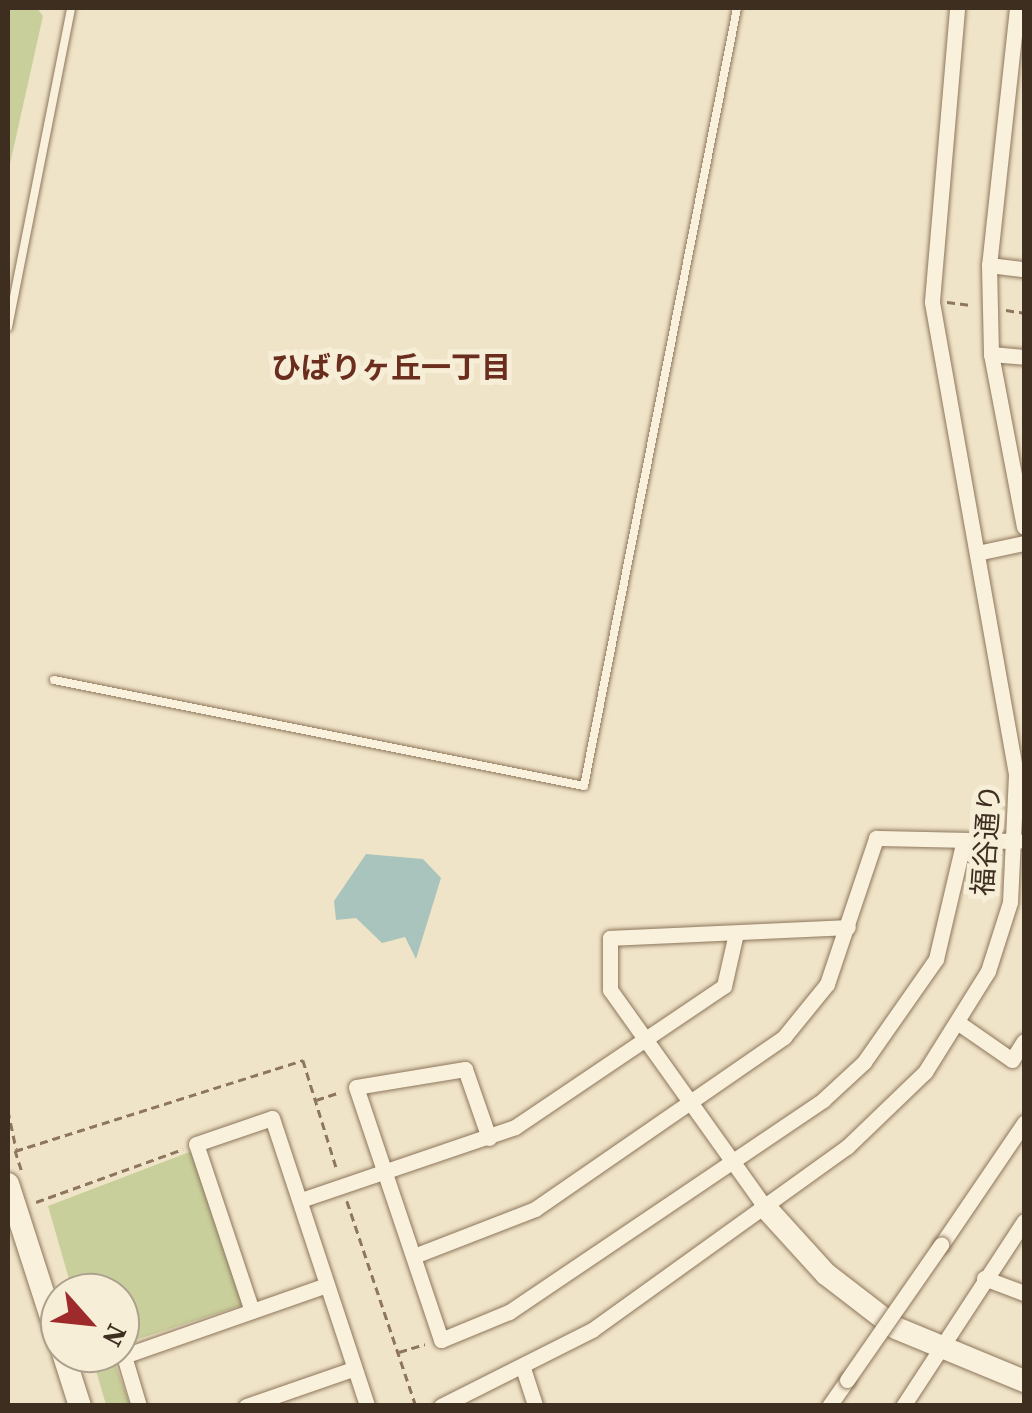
<!DOCTYPE html>
<html>
<head>
<meta charset="utf-8">
<style>
	body { margin:0 }
	#map { position:relative; width:1032px; height:1413px; overflow:hidden; background:#f0e4c8; font-family:"Source Serif 4","Noto Sans JP",serif }
	div>[style] { position:absolute }
	[style*='--x'] { left:calc(var(--x)*1px); top:calc(var(--y)*1px); width:calc(var(--w)*1px); rotate:calc(var(--a)*1deg) }
	.green>* { inset:0; background:#c9cf9b }
	.water>* { inset:0; background:#a9c4bc }
	.path>* { height:2.5px; margin-top:-1.25px; transform-origin:0; background:repeating-linear-gradient(90deg,#8d765c 0 8px,transparent 0 13px) }
	.roads { filter:drop-shadow(0 0 2px #8d765c) drop-shadow(0 0 2px #8d765c) }
	.lane>* { height:8px; margin:-4px; padding:0 4px; transform-origin:4px; border-radius:4px; background:#faf1dc }
	.street>* { height:15px; margin:-7.5px; padding:0 7.5px; transform-origin:7.5px; border-radius:7.5px; background:#faf1dc }
	.secondary>* { height:22px; margin:-11px; padding:0 11px; transform-origin:11px; border-radius:11px; background:#faf1dc }
	.bridges { filter:drop-shadow(0 0 2px #8d765c) drop-shadow(0 0 2px #8d765c) }
	.street-bridge>* { height:15px; margin:-7.5px; padding:0 7.5px; transform-origin:7.5px; border-radius:7.5px; background:#faf1dc }
	span { translate:-50% -50%; white-space:nowrap; text-align:center; line-height:1.15; -webkit-text-stroke:10px #f7eed8; paint-order:stroke }
	.street-label { font-size:28px; color:#3d2e20 }
	.neighbourhood-label { font-size:30px; color:#6b2e1e; font-weight:700 }
	.frame { position:absolute; inset:0; border:10px solid #3d2e20; pointer-events:none }
	.north { position:absolute; left:40px; top:1273px; width:100px; height:100px; box-sizing:border-box; background:#f7eed8; border:2px solid #ada18e; border-radius:50%; rotate:117deg; font-size:28px; font-weight:700; line-height:40px; text-align:center; color:#3d2e20 }
	.north::after { content:''; display:block; margin:auto; width:35px; height:45px; background:#9e2a2b; clip-path:polygon(50% 0,100% 100%,50% 72%,0 100%) }
</style>
</head>
<body>
<div id="map">
	<div class="green">
		<i style="clip-path:polygon(8px 8px,37px 8px,43px 16px,8px 173px)"></i>
		<i style="clip-path:polygon(192px 1151px,243px 1305px,120px 1345px,120px 1293px,73px 1293px,48px 1206px)"></i>
		<i style="clip-path:polygon(91px 1353px,111px 1353px,130px 1405px,106px 1405px)"></i>
	</div>
	<div class="water">
		<i style="clip-path:polygon(366px 854px,423px 859px,441px 878px,416px 959px,405px 937px,382px 943px,356px 918px,336px 920px,334px 901px)"></i>
	</div>
	<div class="path">
		<i style="--x:947;--y:302;--w:26;--a:7"></i>
		<i style="--x:1006;--y:310;--w:18;--a:9"></i>
		<i style="--x:316;--y:1100;--w:25;--a:-18"></i>
		<i style="--x:8;--y:1110;--w:40;--a:78"></i>
		<i style="--x:21;--y:1170;--w:20;--a:-108"></i>
		<i style="--x:15;--y:1151;--w:302;--a:-17.5"></i>
		<i style="--x:303;--y:1060;--w:115;--a:72.8"></i>
		<i style="--x:347;--y:1201;--w:216;--a:71.4"></i>
		<i style="--x:36;--y:1202;--w:156;--a:-19.8"></i>
		<i style="--x:399;--y:1352;--w:27;--a:-17"></i>
	</div>
	<div class="roads">
		<div class="lane">
			<i style="--x:8;--y:327;--w:325;--a:-78.8"></i>
			<i style="--x:54;--y:680;--w:540;--a:11.31"></i>
			<i style="--x:584;--y:786;--w:793;--a:-78.87"></i>
		</div>
		<div class="street">
			<i style="--x:1017;--y:8;--w:259;--a:96.2"></i>
			<i style="--x:989;--y:265;--w:89;--a:88.7"></i>
			<i style="--x:991;--y:354;--w:176;--a:79.2"></i>
			<i style="--x:989;--y:265;--w:35;--a:7"></i>
			<i style="--x:991;--y:354;--w:33;--a:5"></i>
			<i style="--x:977;--y:553;--w:48;--a:-12"></i>
			<i style="--x:960;--y:1024;--w:63;--a:34.7"></i>
			<i style="--x:1012;--y:1060;--w:22;--a:-58"></i>
			<i style="--x:489;--y:1138;--w:73;--a:-109.2"></i>
			<i style="--x:465;--y:1069;--w:110;--a:170.6"></i>
			<i style="--x:356;--y:1087;--w:267;--a:71.4"></i>
			<i style="--x:441;--y:1340;--w:74;--a:-22.4"></i>
			<i style="--x:509;--y:1312;--w:379;--a:-34"></i>
			<i style="--x:823;--y:1100;--w:56;--a:-42.8"></i>
			<i style="--x:864;--y:1062;--w:126;--a:-55"></i>
			<i style="--x:936;--y:959;--w:122;--a:-76.8"></i>
			<i style="--x:301;--y:1200;--w:226;--a:-18.8"></i>
			<i style="--x:515;--y:1127;--w:252;--a:-34"></i>
			<i style="--x:724;--y:986;--w:54;--a:-77.2"></i>
			<i style="--x:765;--y:1207;--w:267;--a:-125.5"></i>
			<i style="--x:610;--y:990;--w:52;--a:-90"></i>
			<i style="--x:610;--y:938;--w:238;--a:-2.6"></i>
			<i style="--x:941;--y:1245;--w:148;--a:-55.8"></i>
			<i style="--x:414;--y:1256;--w:130;--a:-21.2"></i>
			<i style="--x:535;--y:1209;--w:303;--a:-34.6"></i>
			<i style="--x:784;--y:1037;--w:68;--a:-50.9"></i>
			<i style="--x:827;--y:984;--w:154;--a:-71.4"></i>
			<i style="--x:876;--y:838;--w:142;--a:1.2"></i>
			<i style="--x:984;--y:1278;--w:43;--a:20.6"></i>
			<i style="--x:252;--y:1311;--w:176;--a:-108.5"></i>
			<i style="--x:196;--y:1144;--w:80;--a:-18.9"></i>
			<i style="--x:272;--y:1118;--w:303;--a:71.7"></i>
			<i style="--x:523;--y:1368;--w:40;--a:72"></i>
			<i style="--x:139;--y:1406;--w:52;--a:-106.7"></i>
			<i style="--x:124;--y:1356;--w:215;--a:-19.3"></i>
			<i style="--x:246;--y:1406;--w:113;--a:-19.1"></i>
			<i style="--x:441;--y:1406;--w:169;--a:-26.7"></i>
			<i style="--x:592;--y:1330;--w:314;--a:-35.7"></i>
			<i style="--x:847;--y:1147;--w:108;--a:-43.9"></i>
			<i style="--x:925;--y:1072;--w:119;--a:-58"></i>
			<i style="--x:988;--y:971;--w:72;--a:-72.3"></i>
			<i style="--x:1010;--y:902;--w:128;--a:-87.3"></i>
			<i style="--x:1016;--y:774;--w:480;--a:-100.1"></i>
			<i style="--x:932;--y:301;--w:294;--a:-85.1"></i>
			<i style="--x:829;--y:1406;--w:32;--a:-55"></i>
			<i style="--x:903;--y:1406;--w:221;--a:-56.8"></i>
		</div>
		<div class="secondary">
			<i style="--x:8;--y:1184;--w:169;--a:72.1"></i>
			<i style="--x:765;--y:1207;--w:91;--a:47.7"></i>
			<i style="--x:826;--y:1274;--w:88;--a:37.6"></i>
			<i style="--x:896;--y:1328;--w:139;--a:22.5"></i>
			<i style="--x:63;--y:1353;--w:56;--a:72.2"></i>
		</div>
	</div>
	<div class="bridges">
		<div class="street-bridge">
			<i style="--x:847;--y:1380;--w:165;--a:-55.2"></i>
		</div>
	</div>
	<div class="street-label">
		<span style="left:986px;top:840px;rotate:-86deg">福谷通り</span>
	</div>
	<div class="neighbourhood-label">
		<span style="left:391px;top:368px">ひばりヶ丘一丁目</span>
	</div>
	<div class="frame"></div>
	<div class="north">N</div>
</div>
</body>
</html>
